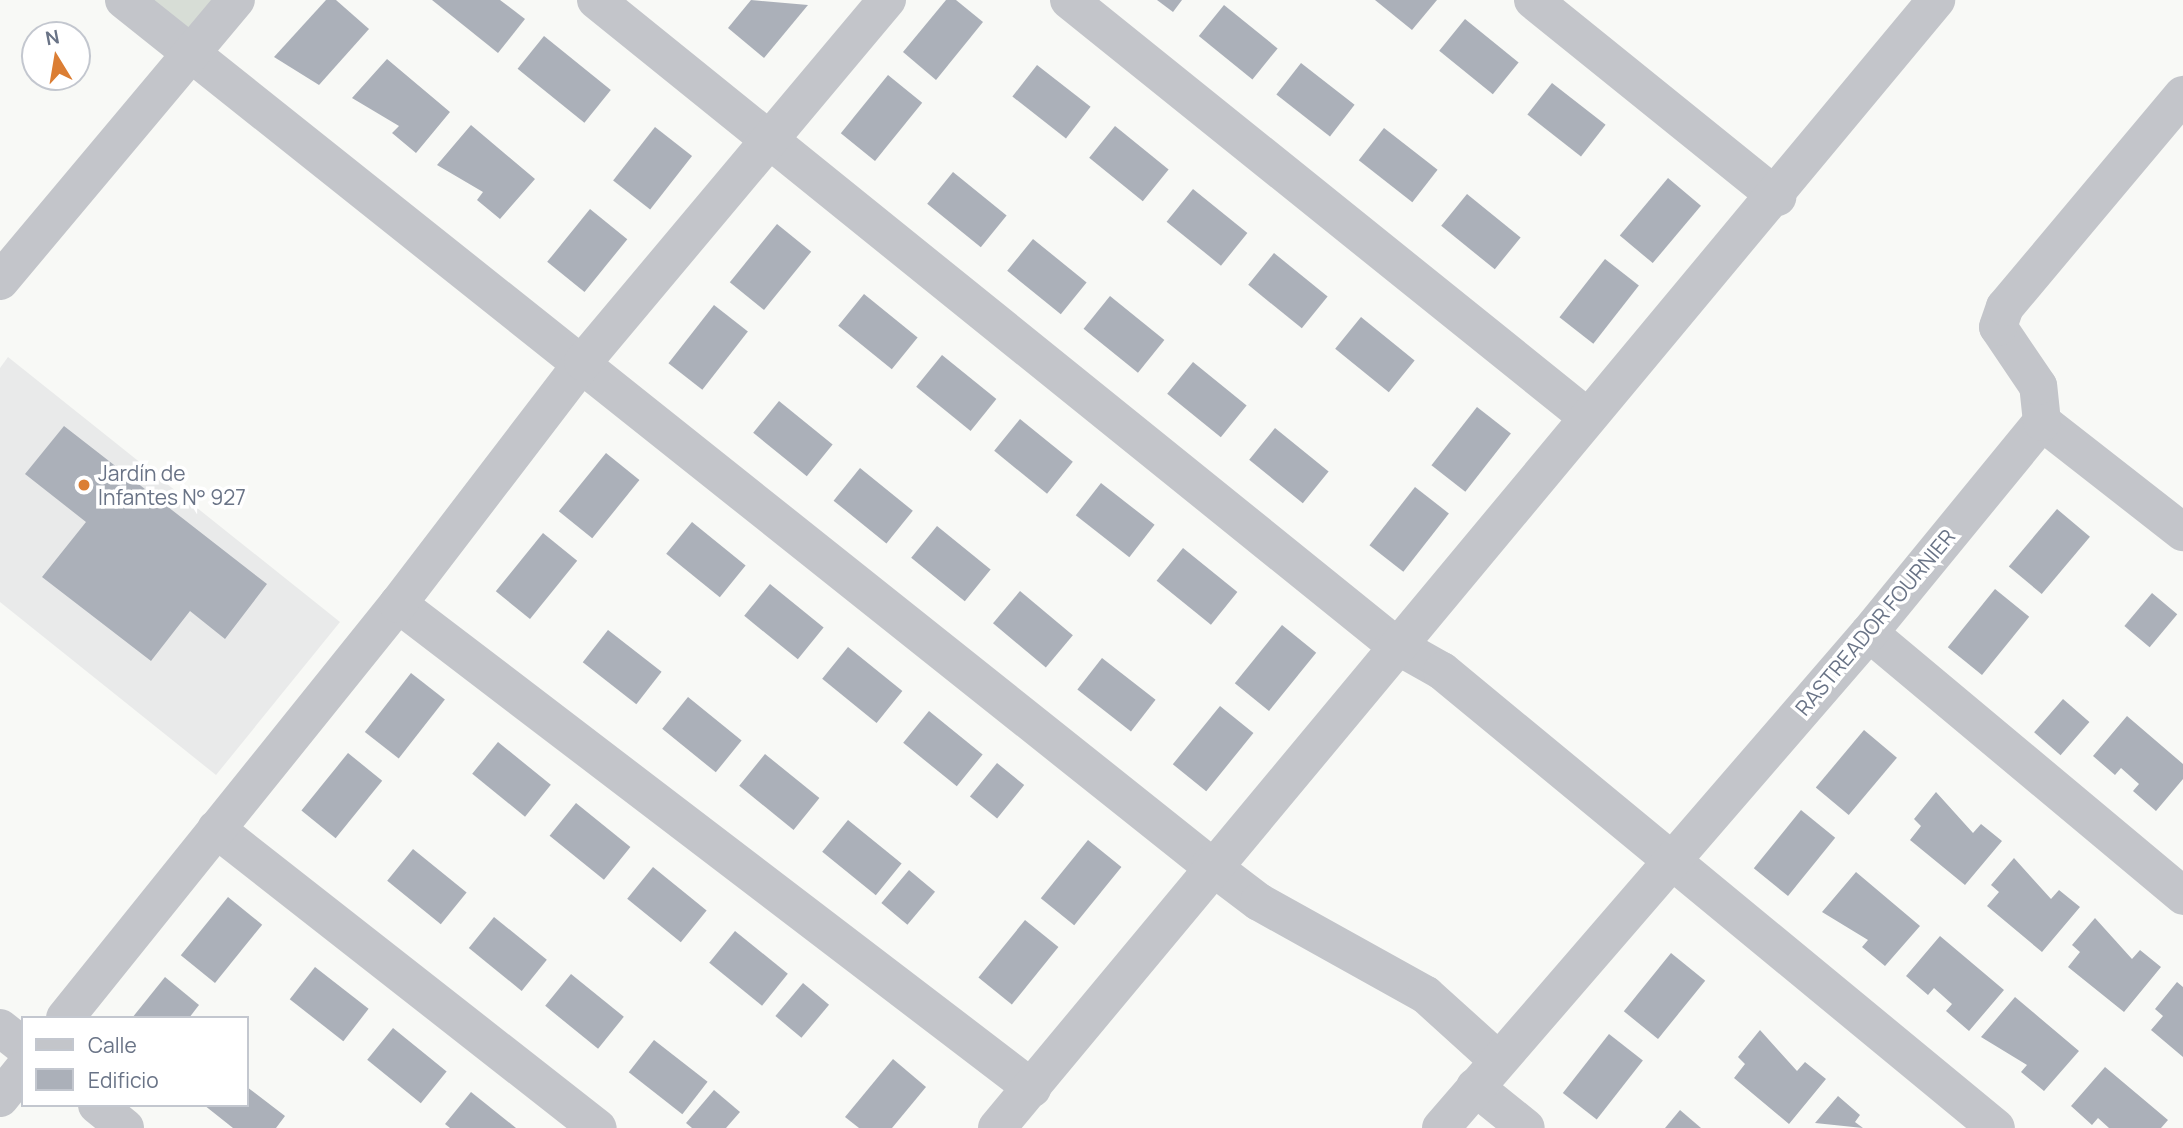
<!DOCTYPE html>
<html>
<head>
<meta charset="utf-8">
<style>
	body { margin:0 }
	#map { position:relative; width:2183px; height:1128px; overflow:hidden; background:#f8f9f6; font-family:Manrope,sans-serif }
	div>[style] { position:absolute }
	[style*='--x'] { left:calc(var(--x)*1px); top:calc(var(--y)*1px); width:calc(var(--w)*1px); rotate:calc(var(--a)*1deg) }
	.built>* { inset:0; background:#e9eaea }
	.green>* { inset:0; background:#d7ddd6 }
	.building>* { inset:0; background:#abb0b9; transform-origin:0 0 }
	.minor>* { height:38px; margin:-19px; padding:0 19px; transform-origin:19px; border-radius:19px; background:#c3c5ca }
	.dots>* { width:19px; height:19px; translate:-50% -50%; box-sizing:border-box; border:4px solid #fff; border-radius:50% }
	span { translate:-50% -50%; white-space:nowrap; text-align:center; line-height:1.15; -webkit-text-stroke:7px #fff; paint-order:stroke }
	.poi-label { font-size:21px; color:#697386 }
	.left { translate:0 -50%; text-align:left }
	.street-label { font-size:21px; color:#697386 }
	.legend { position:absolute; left:21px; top:1016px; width:228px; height:91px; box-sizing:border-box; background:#fff; border:2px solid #c3c7cf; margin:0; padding:9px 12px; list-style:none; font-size:21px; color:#697386 }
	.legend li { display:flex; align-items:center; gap:14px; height:35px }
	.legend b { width:35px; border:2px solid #c3c7cf }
	.north { position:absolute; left:21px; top:21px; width:70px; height:70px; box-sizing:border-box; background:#fff; border:2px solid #c3c7cf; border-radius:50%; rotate:349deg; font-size:19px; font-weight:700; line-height:28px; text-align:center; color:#697386 }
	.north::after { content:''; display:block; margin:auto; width:24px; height:32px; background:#db7e34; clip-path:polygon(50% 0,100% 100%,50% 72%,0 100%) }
</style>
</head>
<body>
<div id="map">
	<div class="built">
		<i style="clip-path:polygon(8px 357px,340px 622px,216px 775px,0 602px,0 368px)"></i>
	</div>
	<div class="green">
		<i style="clip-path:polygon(124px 0,236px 0,192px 54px)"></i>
	</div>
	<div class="building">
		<i style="clip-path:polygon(326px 0,336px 0,369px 29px,319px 85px,274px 57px)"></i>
		<i style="clip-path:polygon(432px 0,500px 0,525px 19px,498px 53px)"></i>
		<i style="clip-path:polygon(751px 0,808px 5px,764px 58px,728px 28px)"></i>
		<i style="clip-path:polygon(946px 0,956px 0,983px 22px,936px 80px,903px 52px)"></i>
		<i style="clip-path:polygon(1157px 0,1182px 0,1173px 12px)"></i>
		<i style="clip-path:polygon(1375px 0,1437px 0,1412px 30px)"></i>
		<i style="left:1224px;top:5px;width:69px;height:40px;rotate:39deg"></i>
		<i style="left:1465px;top:19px;width:69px;height:41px;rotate:39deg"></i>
		<i style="left:544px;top:36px;width:86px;height:42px;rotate:39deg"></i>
		<i style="clip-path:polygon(387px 59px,450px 112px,416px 153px,392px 133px,399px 126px,352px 98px)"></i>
		<i style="left:1301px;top:63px;width:68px;height:40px;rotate:38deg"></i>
		<i style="left:1037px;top:65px;width:68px;height:40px;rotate:38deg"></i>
		<i style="left:888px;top:75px;width:44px;height:75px;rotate:39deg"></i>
		<i style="left:1552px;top:83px;width:68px;height:40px;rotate:38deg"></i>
		<i style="clip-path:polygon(471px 125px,535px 179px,500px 219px,477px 200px,483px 192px,437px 165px)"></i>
		<i style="left:1115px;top:126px;width:69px;height:41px;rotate:39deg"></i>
		<i style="left:655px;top:127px;width:47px;height:68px;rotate:38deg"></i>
		<i style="left:1384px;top:128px;width:68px;height:41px;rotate:38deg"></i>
		<i style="left:953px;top:172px;width:69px;height:41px;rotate:39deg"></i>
		<i style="left:1668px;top:178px;width:43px;height:75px;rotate:40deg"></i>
		<i style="left:1193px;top:189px;width:70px;height:42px;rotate:39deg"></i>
		<i style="left:1467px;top:194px;width:69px;height:41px;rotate:39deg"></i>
		<i style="left:590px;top:209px;width:48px;height:68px;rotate:39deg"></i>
		<i style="left:777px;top:224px;width:44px;height:75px;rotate:39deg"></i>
		<i style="left:1033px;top:239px;width:69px;height:41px;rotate:39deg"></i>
		<i style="left:1274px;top:253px;width:69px;height:41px;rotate:39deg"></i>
		<i style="left:1605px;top:259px;width:43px;height:74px;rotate:38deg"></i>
		<i style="left:864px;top:294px;width:69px;height:41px;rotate:39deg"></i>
		<i style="left:1110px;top:296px;width:70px;height:42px;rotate:39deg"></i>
		<i style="left:714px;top:305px;width:43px;height:74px;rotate:38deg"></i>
		<i style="left:1361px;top:317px;width:69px;height:41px;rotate:39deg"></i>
		<i style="left:942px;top:355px;width:70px;height:41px;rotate:39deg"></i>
		<i style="left:1193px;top:362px;width:69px;height:41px;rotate:39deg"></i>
		<i style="left:779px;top:401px;width:69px;height:41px;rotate:39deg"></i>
		<i style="left:1477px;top:407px;width:43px;height:74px;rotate:38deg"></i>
		<i style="left:1020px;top:419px;width:68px;height:41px;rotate:39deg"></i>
		<i style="clip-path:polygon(64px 426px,267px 584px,225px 639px,190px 611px,151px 661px,42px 577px,86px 522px,25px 474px)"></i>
		<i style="left:1275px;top:428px;width:69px;height:41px;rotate:39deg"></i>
		<i style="left:606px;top:453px;width:43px;height:75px;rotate:39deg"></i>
		<i style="left:860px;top:468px;width:68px;height:42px;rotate:39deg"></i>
		<i style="left:1101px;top:483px;width:68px;height:41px;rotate:38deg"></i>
		<i style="left:1415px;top:487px;width:43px;height:74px;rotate:38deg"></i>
		<i style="left:2057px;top:509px;width:43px;height:75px;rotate:40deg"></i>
		<i style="left:692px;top:522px;width:69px;height:41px;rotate:39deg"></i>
		<i style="left:937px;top:526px;width:69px;height:41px;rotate:39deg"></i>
		<i style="left:543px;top:533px;width:44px;height:75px;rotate:39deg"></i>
		<i style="left:1183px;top:548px;width:70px;height:42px;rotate:39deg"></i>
		<i style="left:770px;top:584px;width:69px;height:41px;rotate:39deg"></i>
		<i style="left:1995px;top:589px;width:44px;height:75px;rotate:39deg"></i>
		<i style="left:1020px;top:591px;width:69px;height:42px;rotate:40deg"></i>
		<i style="left:2152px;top:593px;width:33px;height:43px;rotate:40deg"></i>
		<i style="left:1282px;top:625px;width:44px;height:75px;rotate:39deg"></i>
		<i style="left:608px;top:630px;width:68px;height:41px;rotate:38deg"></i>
		<i style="left:848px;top:647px;width:70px;height:41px;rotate:39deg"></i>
		<i style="left:1102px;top:658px;width:68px;height:40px;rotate:38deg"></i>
		<i style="left:411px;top:673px;width:43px;height:75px;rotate:38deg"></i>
		<i style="left:688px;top:697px;width:69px;height:41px;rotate:39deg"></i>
		<i style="left:2063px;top:699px;width:35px;height:44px;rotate:41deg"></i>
		<i style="left:1220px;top:706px;width:43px;height:75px;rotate:39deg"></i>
		<i style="left:929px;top:711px;width:69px;height:41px;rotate:39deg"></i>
		<i style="clip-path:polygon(2127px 716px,2183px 764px,2183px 779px,2156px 811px,2133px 791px,2139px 784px,2121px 768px,2115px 775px,2093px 756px)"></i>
		<i style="left:1864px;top:730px;width:43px;height:75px;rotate:40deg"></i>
		<i style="left:498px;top:742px;width:68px;height:41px;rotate:39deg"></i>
		<i style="left:348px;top:753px;width:44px;height:74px;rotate:39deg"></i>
		<i style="left:765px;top:754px;width:70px;height:41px;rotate:39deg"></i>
		<i style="left:997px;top:763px;width:35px;height:43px;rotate:39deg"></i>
		<i style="clip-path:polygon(1936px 792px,1973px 833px,1981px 824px,2002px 841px,1965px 885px,1910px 840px,1921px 826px,1914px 819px)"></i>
		<i style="left:576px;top:803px;width:70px;height:42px;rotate:39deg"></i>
		<i style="left:1801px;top:810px;width:44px;height:75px;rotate:39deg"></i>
		<i style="left:848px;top:820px;width:69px;height:41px;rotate:39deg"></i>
		<i style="left:1088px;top:840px;width:43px;height:75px;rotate:39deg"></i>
		<i style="left:413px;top:849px;width:69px;height:41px;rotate:39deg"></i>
		<i style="clip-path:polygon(2014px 858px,2051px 899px,2059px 890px,2080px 907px,2042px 952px,1987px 906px,1999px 892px,1991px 885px)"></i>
		<i style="left:653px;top:867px;width:69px;height:41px;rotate:39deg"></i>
		<i style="left:909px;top:870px;width:34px;height:43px;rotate:40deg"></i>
		<i style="clip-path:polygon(1856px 872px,1920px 926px,1885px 966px,1862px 947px,1868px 940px,1822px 912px)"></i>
		<i style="left:228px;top:897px;width:44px;height:75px;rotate:39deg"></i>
		<i style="left:494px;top:917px;width:68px;height:40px;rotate:39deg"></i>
		<i style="clip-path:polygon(2095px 918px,2132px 959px,2140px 950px,2161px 967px,2124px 1012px,2068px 967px,2080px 952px,2072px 945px)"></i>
		<i style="left:1025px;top:920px;width:43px;height:74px;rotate:39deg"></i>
		<i style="left:735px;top:931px;width:68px;height:41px;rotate:39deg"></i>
		<i style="clip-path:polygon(1940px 936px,2004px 990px,1969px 1031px,1946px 1011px,1952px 1004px,1934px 988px,1928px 995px,1906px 976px)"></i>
		<i style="left:1671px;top:953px;width:44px;height:75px;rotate:39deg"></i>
		<i style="left:315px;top:967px;width:68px;height:41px;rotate:38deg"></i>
		<i style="left:571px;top:974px;width:68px;height:41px;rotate:39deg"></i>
		<i style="clip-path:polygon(165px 977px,199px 1005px,189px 1018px,132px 1018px)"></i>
		<i style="clip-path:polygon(2177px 982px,2183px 987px,2183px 1057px,2151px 1030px,2163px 1016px,2155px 1009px)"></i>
		<i style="left:803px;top:983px;width:34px;height:43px;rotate:40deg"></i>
		<i style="clip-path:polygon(2015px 997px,2079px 1051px,2044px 1091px,2021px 1072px,2027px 1065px,1981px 1037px)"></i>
		<i style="left:393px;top:1028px;width:69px;height:41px;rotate:39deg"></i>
		<i style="clip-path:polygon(1760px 1030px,1797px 1071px,1805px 1062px,1826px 1079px,1789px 1124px,1734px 1078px,1745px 1064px,1738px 1057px)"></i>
		<i style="left:1609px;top:1034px;width:43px;height:75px;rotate:38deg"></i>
		<i style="left:654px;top:1040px;width:68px;height:41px;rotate:38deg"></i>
		<i style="clip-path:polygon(893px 1059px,926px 1087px,892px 1128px,859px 1128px,845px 1117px)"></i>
		<i style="clip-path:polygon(2105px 1067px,2168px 1120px,2161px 1128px,2109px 1128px,2098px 1118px,2092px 1125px,2071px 1106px)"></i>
		<i style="clip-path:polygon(247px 1087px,285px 1116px,276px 1128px,233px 1128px,204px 1105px,247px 1105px)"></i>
		<i style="clip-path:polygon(714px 1090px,740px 1112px,726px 1128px,692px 1128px,686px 1123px)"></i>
		<i style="clip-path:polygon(471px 1092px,516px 1128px,450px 1128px,445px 1124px)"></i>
		<i style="clip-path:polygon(1838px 1096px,1860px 1115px,1855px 1122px,1863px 1128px,1815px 1123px)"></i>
		<i style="clip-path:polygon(1680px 1110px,1701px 1128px,1665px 1128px)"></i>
	</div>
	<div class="minor">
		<i style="--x:124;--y:0;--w:1388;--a:38.54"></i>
		<i style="--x:1210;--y:865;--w:61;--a:37.1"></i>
		<i style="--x:1259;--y:902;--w:191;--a:29.1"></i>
		<i style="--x:1426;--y:995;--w:97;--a:42.1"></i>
		<i style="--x:596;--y:0;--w:1025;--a:38.9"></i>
		<i style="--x:1394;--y:644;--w:55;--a:29.4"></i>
		<i style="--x:1442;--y:671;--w:718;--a:39.52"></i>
		<i style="--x:1069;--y:0;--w:664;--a:38.82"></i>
		<i style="--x:1533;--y:0;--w:314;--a:38.9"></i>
		<i style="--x:0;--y:281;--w:367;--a:-50"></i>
		<i style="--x:2042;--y:422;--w:179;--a:38"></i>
		<i style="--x:398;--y:604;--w:798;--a:37.36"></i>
		<i style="--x:1869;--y:633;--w:410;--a:39.9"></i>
		<i style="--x:216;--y:829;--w:485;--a:38.1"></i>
		<i style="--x:65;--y:1018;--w:531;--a:-51.19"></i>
		<i style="--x:398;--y:604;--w:305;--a:-52.6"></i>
		<i style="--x:583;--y:362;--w:473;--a:-50"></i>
		<i style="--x:0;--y:1028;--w:29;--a:38"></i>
		<i style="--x:1475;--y:1087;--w:65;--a:38.8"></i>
		<i style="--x:0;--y:1098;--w:36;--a:-51"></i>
		<i style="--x:97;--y:1105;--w:36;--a:39"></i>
		<i style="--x:997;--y:1128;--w:1468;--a:-50.22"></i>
		<i style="--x:1441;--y:1128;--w:654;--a:-49.15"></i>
		<i style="--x:1869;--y:633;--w:273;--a:-50.7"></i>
		<i style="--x:2042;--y:422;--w:36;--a:-96"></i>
		<i style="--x:2038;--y:386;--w:71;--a:-124.1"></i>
		<i style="--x:1998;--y:327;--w:21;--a:-71"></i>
		<i style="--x:2005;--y:307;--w:277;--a:-50"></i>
	</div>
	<div class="dots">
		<i style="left:84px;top:485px;background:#db7e34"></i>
	</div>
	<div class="poi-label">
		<span class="left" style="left:98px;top:485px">Jardín de<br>Infantes N° 927</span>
	</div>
	<div class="street-label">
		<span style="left:1875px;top:622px;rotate:-50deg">RASTREADOR FOURNIER</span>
	</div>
	<ul class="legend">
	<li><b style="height:9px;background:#c3c5ca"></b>Calle</li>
	<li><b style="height:19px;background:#abb0b9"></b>Edificio</li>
	</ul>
	<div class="north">N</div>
</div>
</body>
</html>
